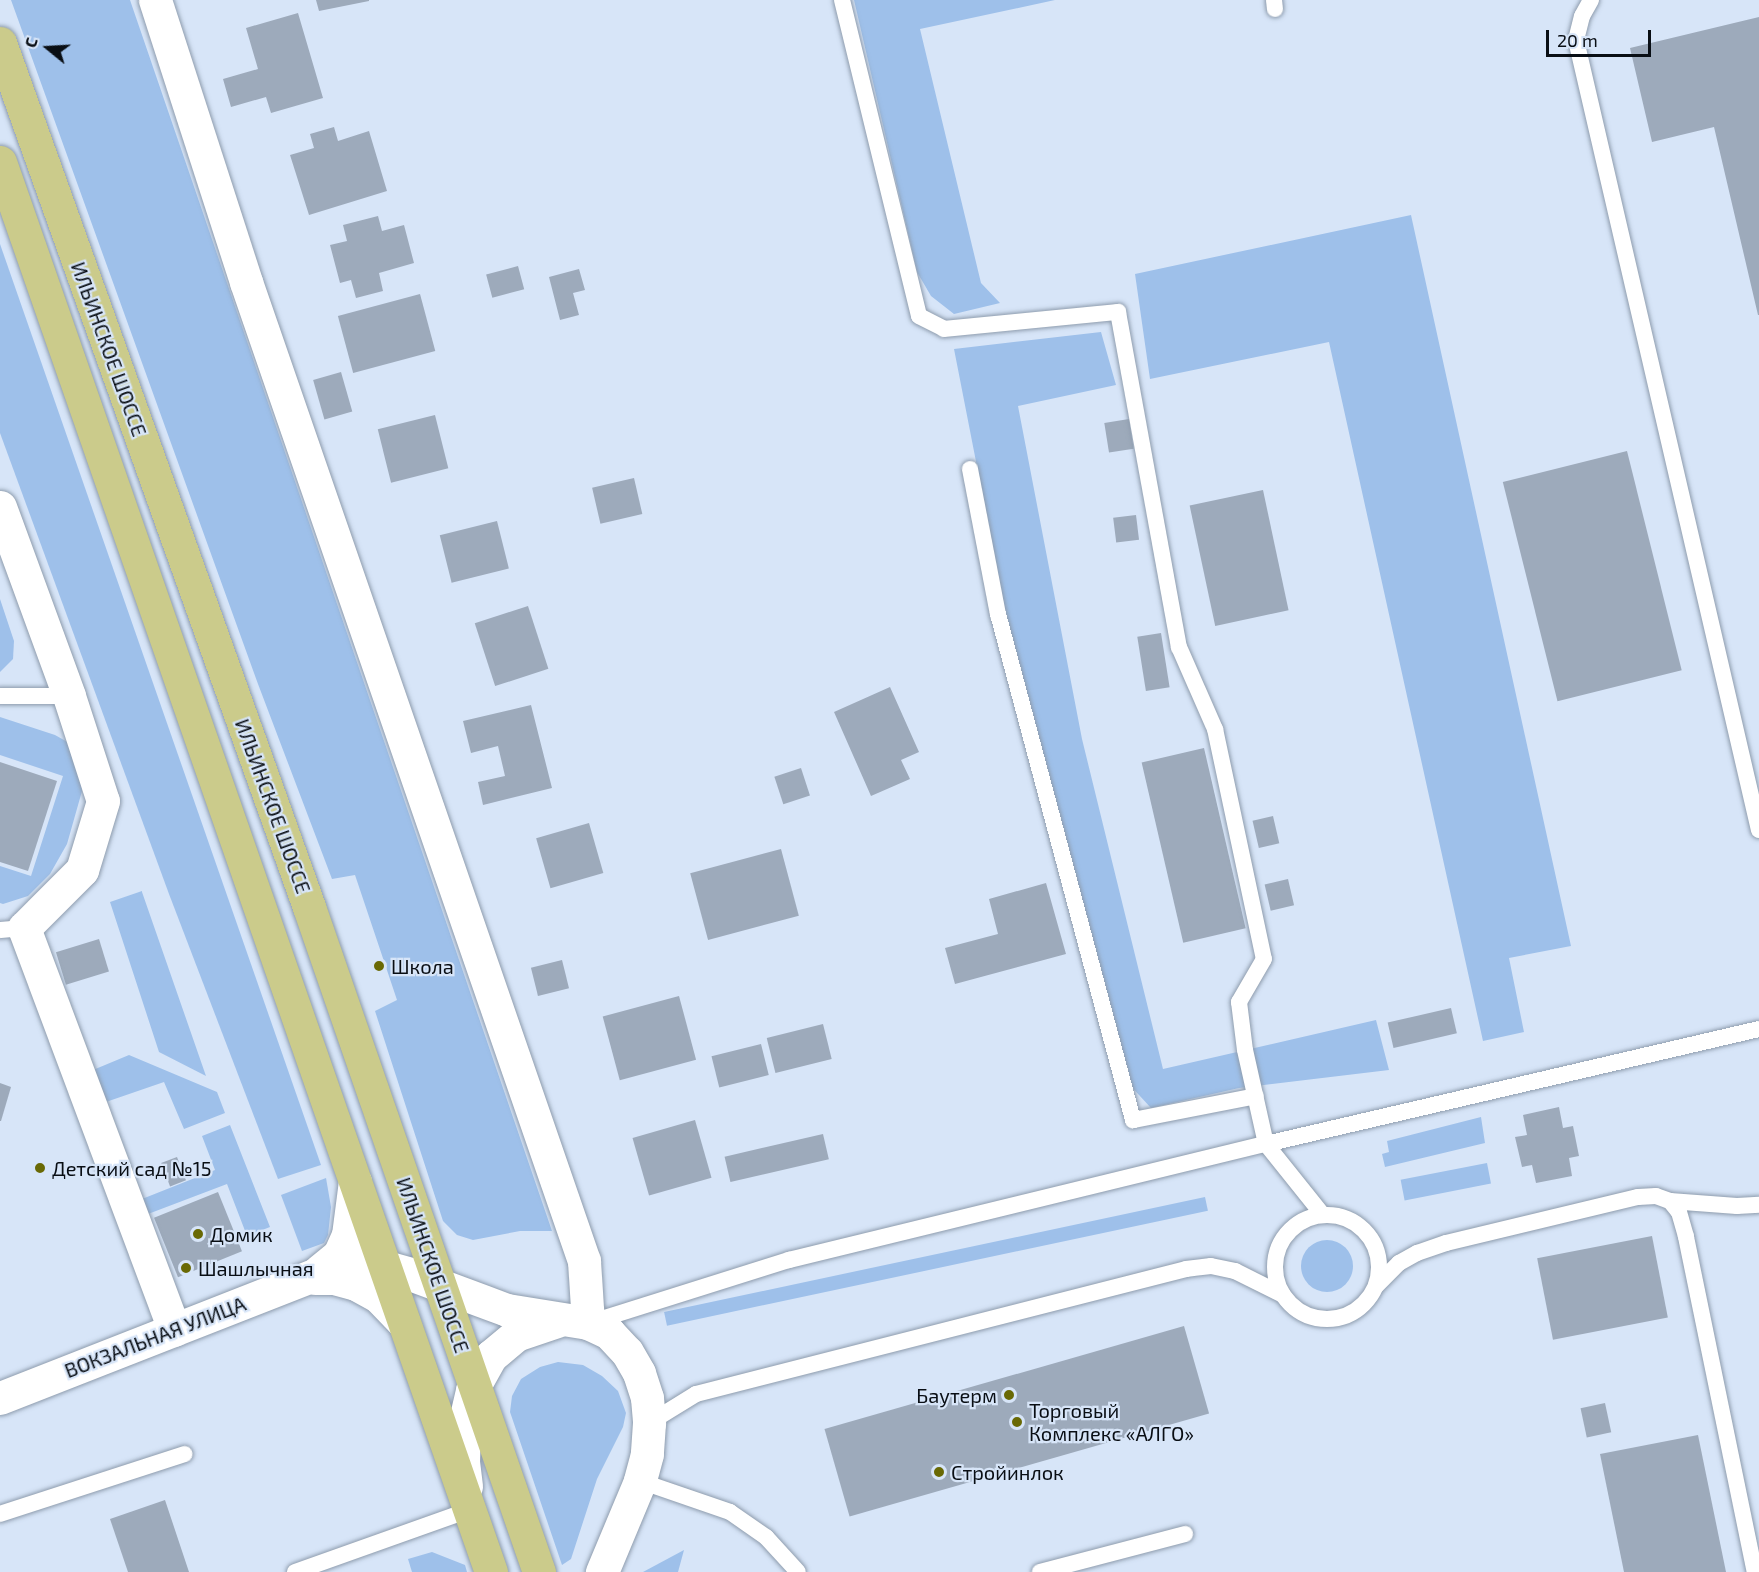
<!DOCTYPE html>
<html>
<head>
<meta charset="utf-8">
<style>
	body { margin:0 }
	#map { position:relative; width:1759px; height:1572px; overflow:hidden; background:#d7e5f8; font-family:"Exo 2",sans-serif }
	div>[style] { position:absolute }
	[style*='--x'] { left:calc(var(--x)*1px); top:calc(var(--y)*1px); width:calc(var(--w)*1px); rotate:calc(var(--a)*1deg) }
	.green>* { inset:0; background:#9ec0ea; transform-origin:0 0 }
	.round { border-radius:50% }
	.building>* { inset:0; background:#9daabb; transform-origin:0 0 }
	.roads { filter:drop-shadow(0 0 2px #8e9cad) drop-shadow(0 0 2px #8e9cad) }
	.service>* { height:16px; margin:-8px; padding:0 8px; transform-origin:8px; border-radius:8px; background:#fff }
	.service>.ring { margin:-8px; padding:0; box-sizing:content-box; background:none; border:16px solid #fff; border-radius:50% }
	.minor>* { height:33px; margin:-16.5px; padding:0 16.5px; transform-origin:16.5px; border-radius:16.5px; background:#fff }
	.primary>* { height:33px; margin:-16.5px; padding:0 16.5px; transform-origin:16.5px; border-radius:16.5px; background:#cbcb8b }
	.dots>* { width:16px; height:16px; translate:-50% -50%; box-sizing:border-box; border:3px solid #d7e5f8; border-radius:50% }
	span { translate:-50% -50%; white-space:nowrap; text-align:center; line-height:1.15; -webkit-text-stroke:4.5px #d7e5f8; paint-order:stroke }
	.street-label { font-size:20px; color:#090e14 }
	.poi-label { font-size:20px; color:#090e14 }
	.left { translate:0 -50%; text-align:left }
	.right { translate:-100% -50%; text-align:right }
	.north { position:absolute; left:18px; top:18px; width:60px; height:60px; -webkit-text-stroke:4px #d7e5f8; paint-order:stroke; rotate:288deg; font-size:16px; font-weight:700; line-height:24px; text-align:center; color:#090e14 }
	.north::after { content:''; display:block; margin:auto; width:21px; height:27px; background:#090e14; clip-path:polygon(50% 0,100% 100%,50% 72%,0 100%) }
	.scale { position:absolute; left:1546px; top:30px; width:105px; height:27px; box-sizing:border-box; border:3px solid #090e14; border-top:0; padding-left:8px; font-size:18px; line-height:21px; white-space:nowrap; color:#090e14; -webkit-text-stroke:4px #d7e5f8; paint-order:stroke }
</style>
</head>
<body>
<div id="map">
	<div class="green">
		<i style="clip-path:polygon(11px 0,130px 0,552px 1231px,520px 1231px,473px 1240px,457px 1235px,443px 1221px,375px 1011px,397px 1000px,355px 875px,332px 879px,258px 684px)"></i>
		<i style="clip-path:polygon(854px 0,1055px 0,920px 29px,981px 283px,1000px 303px,954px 314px,931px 296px,917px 272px)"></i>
		<i style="clip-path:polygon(1411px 215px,1571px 946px,1509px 958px,1524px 1032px,1483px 1041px,1329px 342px,1150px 379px,1135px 274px)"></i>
		<i style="clip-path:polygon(0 244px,321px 1165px,278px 1179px,169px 894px,0 433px)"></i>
		<i style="clip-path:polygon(1101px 332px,1116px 385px,1018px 406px,1082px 739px,1163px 1069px,1376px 1020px,1389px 1070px,1239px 1088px,1151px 1108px,1128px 1083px,1006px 615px,954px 349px)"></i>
		<i style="clip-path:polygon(0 599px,14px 641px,13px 659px,0 672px)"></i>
		<i style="clip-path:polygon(0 717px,55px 735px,71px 744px,80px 756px,82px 791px,67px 844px,50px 874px,28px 896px,3px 904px,0 903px,0 866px,31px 876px,63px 776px,0 755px)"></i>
		<i style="clip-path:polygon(142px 891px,142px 892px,206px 1076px,159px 1052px,110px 902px)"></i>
		<i style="clip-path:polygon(129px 1055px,217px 1092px,225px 1113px,184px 1129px,164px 1082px,103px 1103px,93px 1070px)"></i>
		<i style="clip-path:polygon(1481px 1117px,1485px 1143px,1385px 1167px,1382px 1154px,1389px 1152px,1387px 1141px)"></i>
		<i style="clip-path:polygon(230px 1125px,270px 1227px,247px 1236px,227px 1184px,148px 1214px,142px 1199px,215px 1170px,202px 1136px)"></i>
		<i style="left:1487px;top:1163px;width:21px;height:88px;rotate:79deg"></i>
		<i style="clip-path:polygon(326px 1178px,331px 1207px,328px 1235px,324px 1243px,302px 1251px,281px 1195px)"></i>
		<i style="left:1205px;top:1197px;width:14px;height:553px;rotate:78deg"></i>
		<i class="round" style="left:1301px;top:1240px;width:52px;height:52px"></i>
		<i style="clip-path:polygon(558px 1362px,583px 1365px,602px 1376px,618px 1391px,626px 1413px,623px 1427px,597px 1479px,571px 1559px,562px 1565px,510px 1412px,512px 1396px,521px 1379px,540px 1367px)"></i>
		<i style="clip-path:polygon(684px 1550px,678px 1572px,643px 1572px)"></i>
		<i style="clip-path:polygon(432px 1552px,465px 1565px,467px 1572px,412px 1572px,408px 1559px)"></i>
	</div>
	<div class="building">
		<i style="clip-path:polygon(316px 0,369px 0,369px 1px,319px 11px)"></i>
		<i style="clip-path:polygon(298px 13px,323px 98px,271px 113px,266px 97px,231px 107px,223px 79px,258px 69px,246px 28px)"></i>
		<i style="clip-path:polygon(1759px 17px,1759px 315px,1758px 315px,1714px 127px,1652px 142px,1630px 48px)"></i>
		<i style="clip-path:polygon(334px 127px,338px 141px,369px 131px,387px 191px,309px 215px,290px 155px,314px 148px,310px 134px)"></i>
		<i style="clip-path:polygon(378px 216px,382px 231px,404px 225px,414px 263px,379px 273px,383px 291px,356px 298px,351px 280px,340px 283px,330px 245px,347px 241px,343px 225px)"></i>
		<i style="left:518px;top:266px;width:24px;height:33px;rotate:75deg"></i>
		<i style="clip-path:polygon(579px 269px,585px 290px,573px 293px,579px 315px,560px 320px,549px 277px)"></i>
		<i style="left:420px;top:294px;width:59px;height:85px;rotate:75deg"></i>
		<i style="left:341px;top:372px;width:41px;height:29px;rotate:74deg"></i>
		<i style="left:435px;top:415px;width:55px;height:59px;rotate:76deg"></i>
		<i style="left:1129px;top:419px;width:30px;height:25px;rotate:81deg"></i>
		<i style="left:1627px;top:451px;width:226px;height:128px;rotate:76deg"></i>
		<i style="left:634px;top:478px;width:37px;height:43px;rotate:77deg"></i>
		<i style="left:1263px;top:490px;width:123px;height:75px;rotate:78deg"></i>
		<i style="left:1136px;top:515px;width:25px;height:23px;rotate:83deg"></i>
		<i style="left:497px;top:521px;width:49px;height:59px;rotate:76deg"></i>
		<i style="left:528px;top:606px;width:66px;height:56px;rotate:72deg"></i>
		<i style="left:1161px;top:633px;width:55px;height:24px;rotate:81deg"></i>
		<i style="clip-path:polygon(890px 687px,919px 752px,901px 760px,910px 779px,871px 796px,834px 712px)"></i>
		<i style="clip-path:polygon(531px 705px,552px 788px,483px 805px,478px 782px,505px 776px,498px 746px,471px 753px,463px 721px)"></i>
		<i style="left:1204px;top:748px;width:185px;height:64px;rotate:77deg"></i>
		<i style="clip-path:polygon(0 762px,57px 781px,28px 871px,0 862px)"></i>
		<i style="left:801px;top:768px;width:29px;height:28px;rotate:72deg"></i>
		<i style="left:1273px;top:816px;width:28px;height:21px;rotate:77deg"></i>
		<i style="left:589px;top:823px;width:52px;height:55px;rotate:74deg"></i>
		<i style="left:781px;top:849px;width:69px;height:94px;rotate:75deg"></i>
		<i style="left:1288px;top:879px;width:27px;height:24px;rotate:77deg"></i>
		<i style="clip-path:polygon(1046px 883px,1066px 954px,955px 984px,945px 948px,998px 934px,989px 899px)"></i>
		<i style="left:99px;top:939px;width:34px;height:45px;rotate:73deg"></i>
		<i style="left:562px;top:960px;width:29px;height:32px;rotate:76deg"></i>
		<i style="left:679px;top:996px;width:66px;height:79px;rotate:75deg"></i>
		<i style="left:1451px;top:1008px;width:26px;height:65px;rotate:77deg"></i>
		<i style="left:823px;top:1024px;width:36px;height:58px;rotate:76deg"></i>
		<i style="left:761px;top:1044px;width:32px;height:51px;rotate:76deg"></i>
		<i style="clip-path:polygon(0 1083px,11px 1087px,1px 1121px,0 1121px)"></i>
		<i style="clip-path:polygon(1559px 1107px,1563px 1128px,1573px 1126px,1579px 1156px,1569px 1158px,1572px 1176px,1536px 1183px,1532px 1165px,1522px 1167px,1515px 1137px,1527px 1135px,1523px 1115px)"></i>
		<i style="left:695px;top:1120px;width:60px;height:65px;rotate:74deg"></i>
		<i style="left:823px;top:1134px;width:26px;height:101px;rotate:77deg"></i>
		<i style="left:177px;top:1157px;width:25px;height:17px;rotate:69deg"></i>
		<i style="left:218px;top:1192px;width:64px;height:69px;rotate:68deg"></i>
		<i style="left:1652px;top:1236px;width:83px;height:117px;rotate:79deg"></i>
		<i style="left:1184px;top:1326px;width:91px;height:374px;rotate:74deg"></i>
		<i style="left:1605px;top:1403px;width:30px;height:25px;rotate:78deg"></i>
		<i style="clip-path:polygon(1698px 1435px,1726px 1572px,1624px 1572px,1600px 1454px)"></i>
		<i style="clip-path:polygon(165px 1500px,189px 1572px,128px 1572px,110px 1519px)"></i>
	</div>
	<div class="roads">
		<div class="service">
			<i style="--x:842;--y:0;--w:325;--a:76.3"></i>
			<i style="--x:919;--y:316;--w:28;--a:27"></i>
			<i style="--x:944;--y:329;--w:175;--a:-5.6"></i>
			<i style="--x:1118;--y:312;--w:341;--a:79.7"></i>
			<i style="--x:1179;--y:647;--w:90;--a:66.3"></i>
			<i style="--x:1215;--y:729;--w:235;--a:78"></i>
			<i style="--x:1264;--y:959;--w:50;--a:120.2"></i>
			<i style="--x:1239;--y:1002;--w:48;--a:82.9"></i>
			<i style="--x:1245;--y:1050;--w:96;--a:77.4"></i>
			<i style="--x:1266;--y:1144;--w:90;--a:51.3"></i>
			<i style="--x:1274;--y:0;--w:9;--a:84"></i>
			<i style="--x:1591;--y:0;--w:18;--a:119"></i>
			<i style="--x:1582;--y:16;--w:25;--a:104"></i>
			<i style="--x:1576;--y:40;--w:811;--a:76.96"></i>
			<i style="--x:970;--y:469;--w:148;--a:79.1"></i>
			<i style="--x:998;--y:614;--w:524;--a:75.06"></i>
			<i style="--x:1133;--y:1120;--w:125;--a:-11"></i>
			<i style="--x:0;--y:696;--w:69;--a:0"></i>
			<i style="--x:0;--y:930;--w:24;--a:-5"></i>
			<i style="--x:1670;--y:1201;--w:67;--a:4.3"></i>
			<i style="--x:1737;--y:1206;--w:22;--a:-3"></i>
			<i class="ring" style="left:1275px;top:1215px;width:88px;height:88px"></i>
			<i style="--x:1376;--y:1286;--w:33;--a:-45"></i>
			<i style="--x:1399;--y:1263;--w:21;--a:-29"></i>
			<i style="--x:1417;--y:1253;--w:31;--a:-19"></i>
			<i style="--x:1446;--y:1243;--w:197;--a:-13.5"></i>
			<i style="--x:1638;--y:1197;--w:18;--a:-3"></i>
			<i style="--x:1656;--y:1196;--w:15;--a:20"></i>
			<i style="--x:1670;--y:1201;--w:14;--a:51"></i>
			<i style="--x:1679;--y:1212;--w:26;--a:74"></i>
			<i style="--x:1686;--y:1237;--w:342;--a:78.4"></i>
			<i style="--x:592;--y:1322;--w:207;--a:-17.5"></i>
			<i style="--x:789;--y:1260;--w:491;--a:-13.7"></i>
			<i style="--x:1266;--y:1144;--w:506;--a:-13.13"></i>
			<i style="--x:649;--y:1423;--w:55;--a:-31.7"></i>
			<i style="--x:696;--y:1394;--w:506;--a:-14.31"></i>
			<i style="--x:1186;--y:1269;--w:25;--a:-7"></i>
			<i style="--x:1211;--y:1266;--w:25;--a:12"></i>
			<i style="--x:1235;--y:1271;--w:54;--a:26.6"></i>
			<i style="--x:640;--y:1481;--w:95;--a:19"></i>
			<i style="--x:730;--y:1512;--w:44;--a:34.8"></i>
			<i style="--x:766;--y:1537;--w:47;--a:47.6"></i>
			<i style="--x:0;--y:1514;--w:194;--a:-18"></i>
			<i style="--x:295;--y:1572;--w:185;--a:-19.6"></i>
			<i style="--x:1040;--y:1572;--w:150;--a:-14.7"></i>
		</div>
		<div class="minor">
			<i style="--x:155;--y:0;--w:296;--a:72.1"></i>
			<i style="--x:246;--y:282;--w:1036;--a:70.95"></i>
			<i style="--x:584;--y:1261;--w:62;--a:86.3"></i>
			<i style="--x:0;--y:507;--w:201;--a:69.9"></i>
			<i style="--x:69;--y:696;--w:110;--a:72.1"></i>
			<i style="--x:103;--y:801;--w:72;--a:106.9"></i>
			<i style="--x:82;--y:870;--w:82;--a:135"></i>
			<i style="--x:24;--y:928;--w:429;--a:69.5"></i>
			<i style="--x:319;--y:1271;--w:26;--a:-39"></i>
			<i style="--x:339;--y:1255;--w:22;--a:-66"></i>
			<i style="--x:348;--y:1235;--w:54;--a:-82.6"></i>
			<i style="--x:315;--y:1278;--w:19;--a:0"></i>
			<i style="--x:334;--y:1278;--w:23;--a:15"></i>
			<i style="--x:356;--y:1284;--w:26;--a:29"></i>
			<i style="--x:379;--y:1297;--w:35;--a:46"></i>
			<i style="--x:0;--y:1398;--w:375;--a:-21.4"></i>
			<i style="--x:349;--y:1261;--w:27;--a:6"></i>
			<i style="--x:376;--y:1264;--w:35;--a:16"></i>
			<i style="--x:410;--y:1274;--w:103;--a:20.4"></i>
			<i style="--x:507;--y:1310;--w:82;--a:9.1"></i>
			<i style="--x:588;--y:1323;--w:23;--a:25"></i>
			<i style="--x:609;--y:1333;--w:26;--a:47"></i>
			<i style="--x:627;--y:1352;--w:24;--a:60"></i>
			<i style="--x:639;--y:1373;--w:26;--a:72"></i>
			<i style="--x:647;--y:1398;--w:25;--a:85"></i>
			<i style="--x:649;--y:1423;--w:31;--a:94"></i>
			<i style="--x:647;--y:1454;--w:28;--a:105"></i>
			<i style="--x:640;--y:1481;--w:99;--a:112.7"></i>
			<i style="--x:466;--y:1486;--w:24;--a:-97"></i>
			<i style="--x:463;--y:1462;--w:37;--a:-88"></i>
			<i style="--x:464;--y:1425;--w:36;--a:-77"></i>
			<i style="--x:472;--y:1390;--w:39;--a:-61"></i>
			<i style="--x:491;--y:1356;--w:33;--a:-40"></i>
			<i style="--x:516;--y:1335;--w:43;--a:-18.9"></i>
		</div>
		<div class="primary">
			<i style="--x:0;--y:43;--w:918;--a:70.32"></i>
			<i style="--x:309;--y:907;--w:704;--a:70.92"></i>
			<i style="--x:0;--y:162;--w:1493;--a:70.8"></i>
		</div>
	</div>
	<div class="dots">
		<i style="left:379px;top:966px;background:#696905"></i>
		<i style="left:40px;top:1168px;background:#696905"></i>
		<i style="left:198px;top:1234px;background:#696905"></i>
		<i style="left:186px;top:1268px;background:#696905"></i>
		<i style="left:1009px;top:1395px;background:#696905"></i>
		<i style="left:1017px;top:1422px;background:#696905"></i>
		<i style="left:939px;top:1472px;background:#696905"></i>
	</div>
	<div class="street-label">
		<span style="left:109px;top:349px;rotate:70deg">ИЛЬИНСКОЕ ШОССЕ</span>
		<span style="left:273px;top:806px;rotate:70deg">ИЛЬИНСКОЕ ШОССЕ</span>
		<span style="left:433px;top:1265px;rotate:71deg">ИЛЬИНСКОЕ ШОССЕ</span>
		<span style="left:155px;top:1337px;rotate:-21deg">ВОКЗАЛЬНАЯ УЛИЦА</span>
	</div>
	<div class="poi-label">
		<span class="left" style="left:391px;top:966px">Школа</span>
		<span class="left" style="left:52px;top:1168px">Детский сад №15</span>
		<span class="left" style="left:210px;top:1234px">Домик</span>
		<span class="left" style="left:198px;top:1268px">Шашлычная</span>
		<span class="right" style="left:997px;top:1395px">Баутерм</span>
		<span class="left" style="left:1029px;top:1422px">Торговый<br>Комплекс «АЛГО»</span>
		<span class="left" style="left:951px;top:1472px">Стройинлок</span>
	</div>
	<div class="north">С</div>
	<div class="scale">20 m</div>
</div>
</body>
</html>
